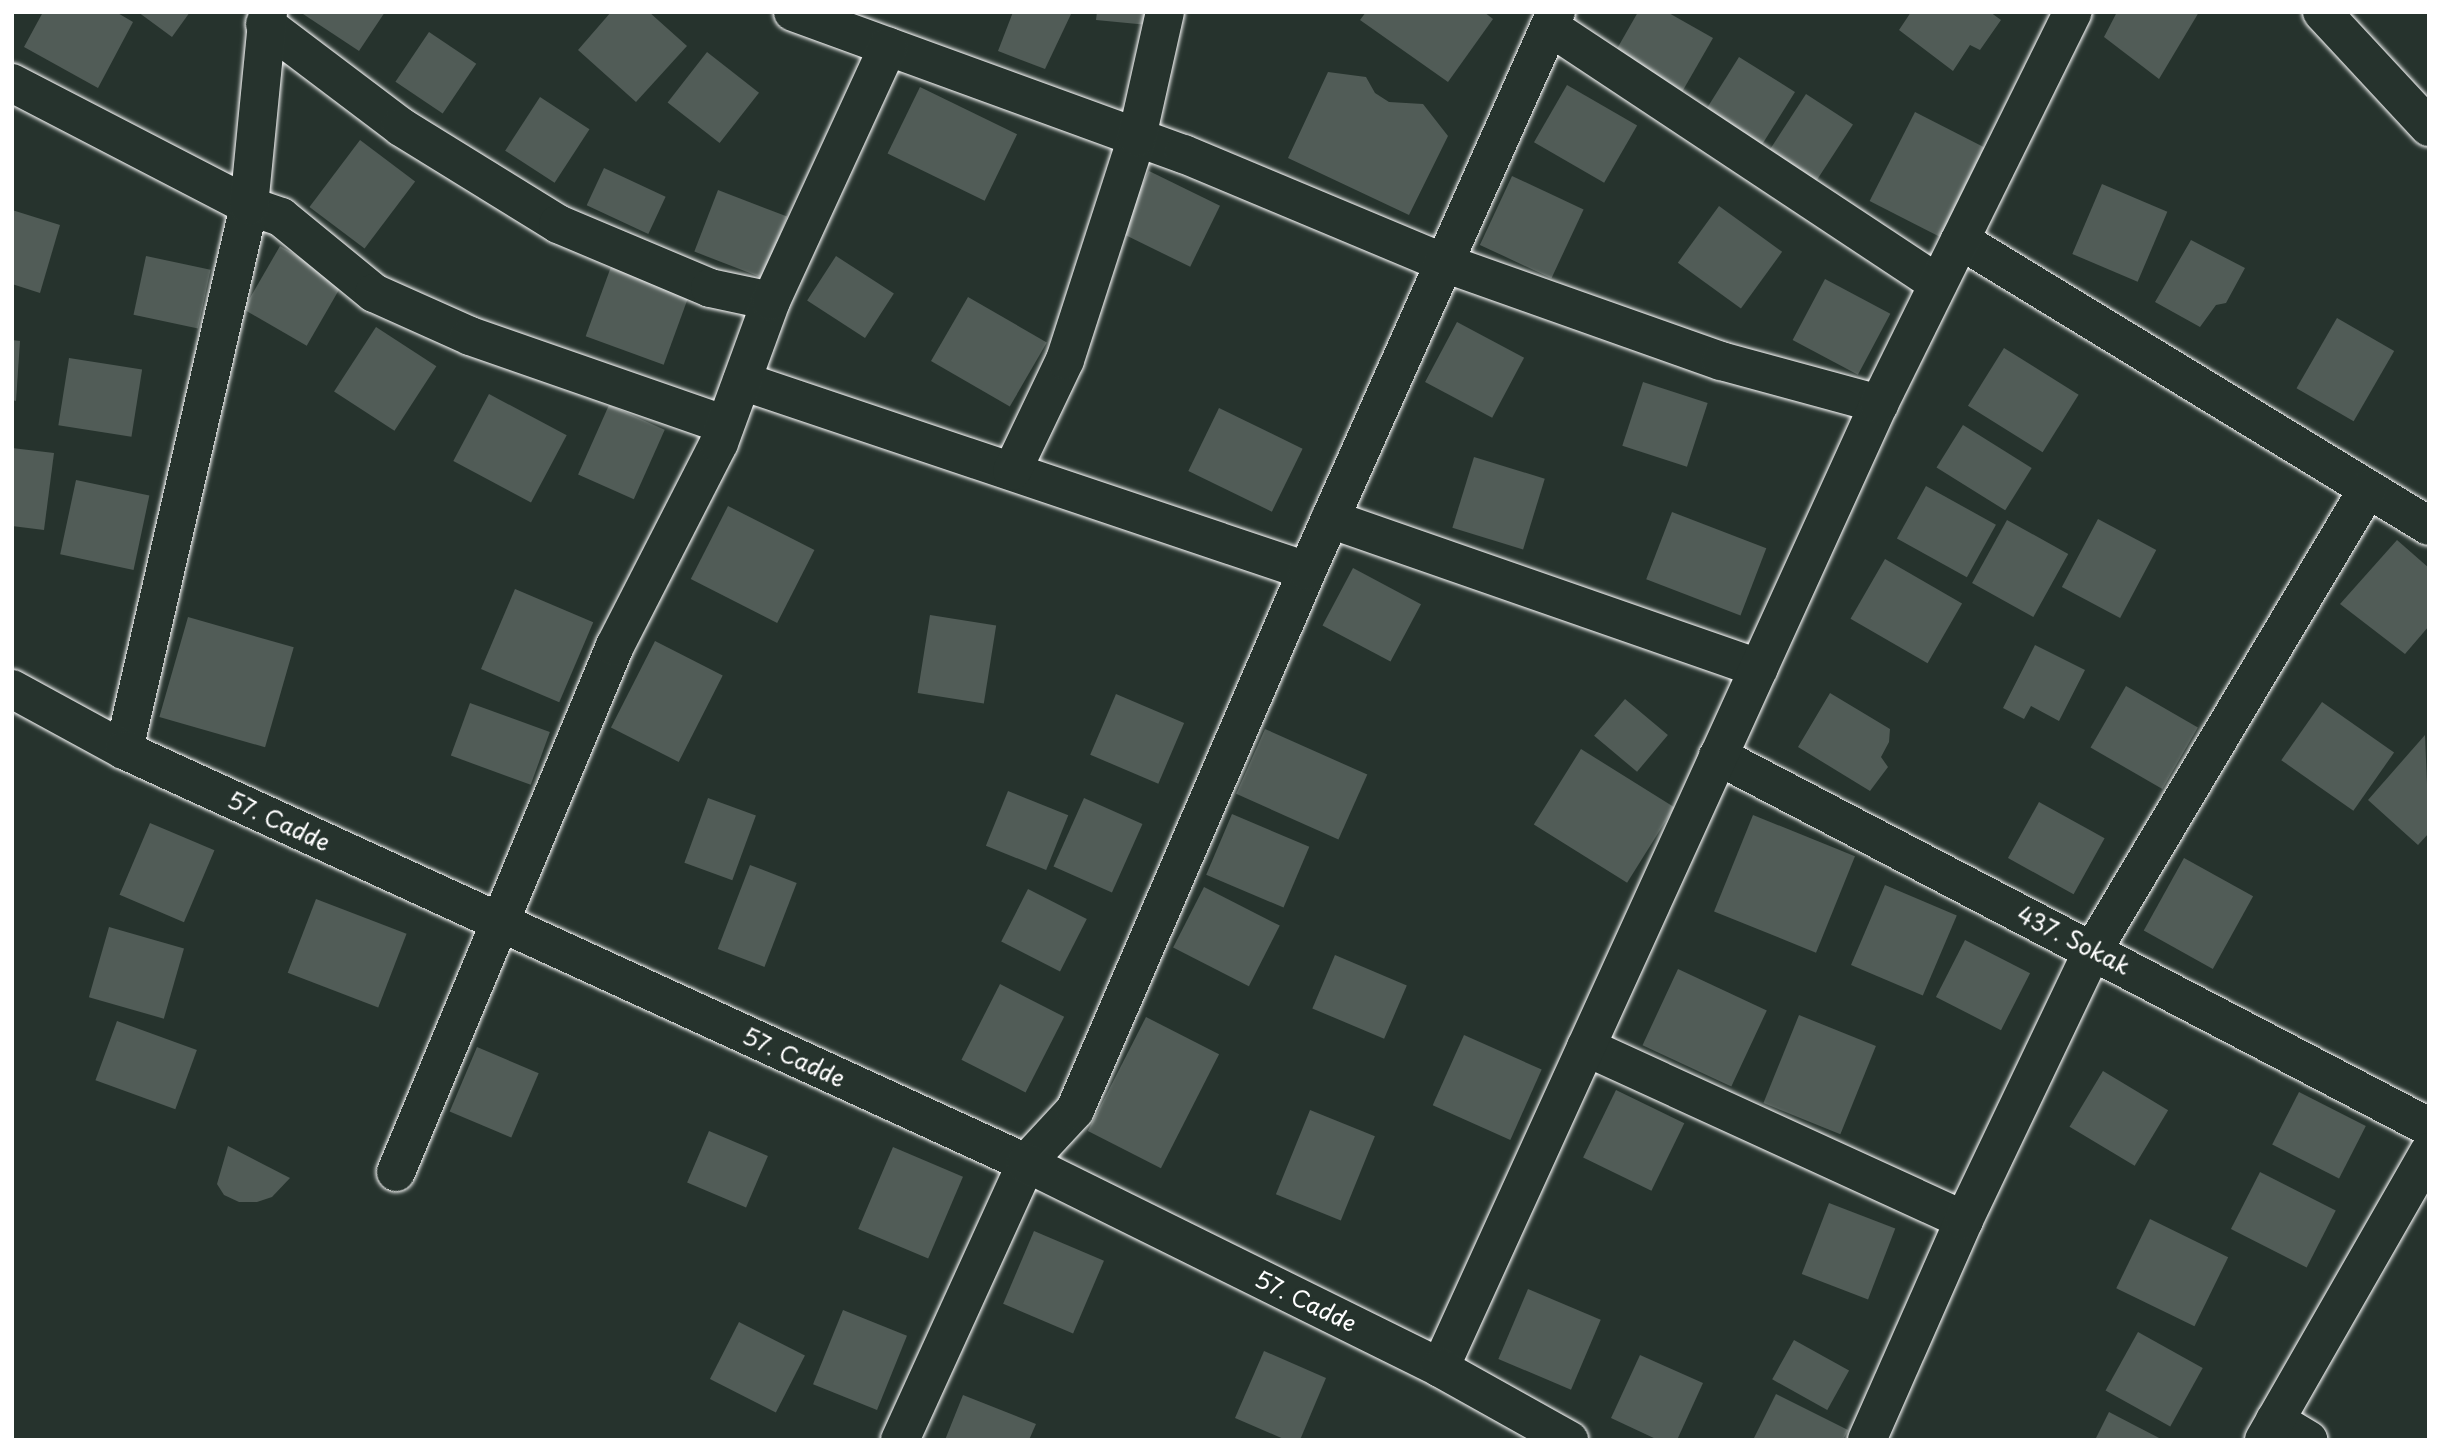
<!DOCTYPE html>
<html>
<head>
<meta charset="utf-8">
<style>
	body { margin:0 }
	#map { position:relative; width:2441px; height:1452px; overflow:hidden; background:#26332d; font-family:"Playpen Sans",sans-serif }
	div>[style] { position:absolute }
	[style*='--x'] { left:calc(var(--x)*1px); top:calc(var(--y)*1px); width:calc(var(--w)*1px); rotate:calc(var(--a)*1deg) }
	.building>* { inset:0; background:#515c57; transform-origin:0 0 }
	.roads { filter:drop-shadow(0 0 2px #fff) drop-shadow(0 0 2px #fff) }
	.street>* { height:38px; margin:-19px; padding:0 19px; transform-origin:19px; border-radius:19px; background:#26332d }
	.secondary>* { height:38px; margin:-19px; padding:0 19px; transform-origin:19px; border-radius:19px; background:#26332d }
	span { translate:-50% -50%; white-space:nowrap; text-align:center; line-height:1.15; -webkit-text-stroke:7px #26332d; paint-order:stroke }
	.street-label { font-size:23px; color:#fff }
	.frame { position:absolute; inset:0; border:14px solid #fff; pointer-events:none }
</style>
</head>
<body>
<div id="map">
	<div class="building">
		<i style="clip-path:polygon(43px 12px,116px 12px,133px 22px,98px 88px,24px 47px)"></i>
		<i style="clip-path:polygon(138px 12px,190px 12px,172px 37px)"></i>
		<i style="clip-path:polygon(300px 12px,385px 12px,359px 51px)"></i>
		<i style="clip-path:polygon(611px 12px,649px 12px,687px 46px,636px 102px,578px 50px)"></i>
		<i style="clip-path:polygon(1013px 12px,1072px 12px,1045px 69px,998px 51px)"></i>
		<i style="clip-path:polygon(1097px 12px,1150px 12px,1148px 25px,1096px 20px)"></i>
		<i style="clip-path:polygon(1366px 12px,1484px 12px,1493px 19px,1448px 82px,1360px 20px)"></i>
		<i style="clip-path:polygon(1638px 12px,1667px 12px,1713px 38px,1682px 92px,1614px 54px)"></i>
		<i style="clip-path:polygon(1911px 12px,1990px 12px,2001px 20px,1980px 50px,1970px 45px,1953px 71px,1899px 30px)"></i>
		<i style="clip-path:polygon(2117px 12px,2199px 12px,2159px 79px,2104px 37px)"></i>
		<i style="left:429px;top:32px;width:57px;height:60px;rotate:34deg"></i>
		<i style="left:707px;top:52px;width:66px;height:64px;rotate:38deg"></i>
		<i style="left:1739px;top:57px;width:66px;height:65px;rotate:32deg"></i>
		<i style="clip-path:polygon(1328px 72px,1366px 77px,1375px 93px,1389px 102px,1423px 104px,1448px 136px,1409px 215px,1288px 158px)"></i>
		<i style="left:1567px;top:85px;width:81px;height:66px;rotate:30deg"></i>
		<i style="left:920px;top:87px;width:108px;height:74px;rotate:26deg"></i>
		<i style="left:1806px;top:94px;width:56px;height:71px;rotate:33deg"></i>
		<i style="left:540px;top:97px;width:59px;height:64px;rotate:33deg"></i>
		<i style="left:1915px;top:112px;width:83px;height:100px;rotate:27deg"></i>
		<i style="left:360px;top:140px;width:69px;height:84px;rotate:37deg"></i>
		<i style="left:604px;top:168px;width:68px;height:41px;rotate:25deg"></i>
		<i style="left:1149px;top:171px;width:79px;height:68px;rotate:26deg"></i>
		<i style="left:1512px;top:176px;width:79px;height:76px;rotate:25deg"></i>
		<i style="left:2102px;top:184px;width:71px;height:76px;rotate:23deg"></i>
		<i style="left:718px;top:190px;width:74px;height:66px;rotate:21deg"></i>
		<i style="left:1719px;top:206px;width:78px;height:70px;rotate:36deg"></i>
		<i style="clip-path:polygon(12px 210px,60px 225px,40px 293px,12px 284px)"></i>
		<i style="clip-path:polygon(2191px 240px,2245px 268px,2226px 303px,2216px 305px,2200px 327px,2155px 302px)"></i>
		<i style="left:280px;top:246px;width:73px;height:73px;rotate:30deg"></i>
		<i style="left:146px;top:256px;width:66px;height:60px;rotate:12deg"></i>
		<i style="left:836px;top:256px;width:69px;height:53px;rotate:33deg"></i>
		<i style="left:612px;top:264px;width:83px;height:77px;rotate:20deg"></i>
		<i style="left:1825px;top:279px;width:74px;height:69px;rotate:28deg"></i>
		<i style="left:968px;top:297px;width:91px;height:74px;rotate:30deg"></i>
		<i style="left:2337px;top:318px;width:66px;height:81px;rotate:30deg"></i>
		<i style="left:1457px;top:322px;width:76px;height:68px;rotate:28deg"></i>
		<i style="left:376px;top:327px;width:72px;height:77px;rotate:33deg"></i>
		<i style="clip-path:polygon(12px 340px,20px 341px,16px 401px,12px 400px)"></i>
		<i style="left:2004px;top:348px;width:88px;height:68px;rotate:32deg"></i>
		<i style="left:69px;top:358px;width:74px;height:68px;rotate:9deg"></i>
		<i style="left:1643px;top:382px;width:68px;height:67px;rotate:18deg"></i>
		<i style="left:489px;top:394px;width:88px;height:76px;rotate:28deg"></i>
		<i style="left:609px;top:405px;width:61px;height:76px;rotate:24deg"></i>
		<i style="left:1219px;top:408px;width:93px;height:70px;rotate:26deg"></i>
		<i style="left:1963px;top:425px;width:81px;height:50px;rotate:32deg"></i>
		<i style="clip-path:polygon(12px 448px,54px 453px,44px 530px,12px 526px)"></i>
		<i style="left:1474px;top:457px;width:74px;height:74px;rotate:17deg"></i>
		<i style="left:76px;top:480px;width:75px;height:76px;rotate:12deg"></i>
		<i style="left:1926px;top:486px;width:80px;height:60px;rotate:29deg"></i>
		<i style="left:728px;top:506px;width:97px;height:82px;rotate:27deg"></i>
		<i style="left:1672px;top:512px;width:101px;height:72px;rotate:21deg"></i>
		<i style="left:2098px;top:519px;width:66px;height:77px;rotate:28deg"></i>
		<i style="left:2007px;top:520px;width:70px;height:72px;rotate:29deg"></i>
		<i style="clip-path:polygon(2397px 540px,2429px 568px,2429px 626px,2405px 654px,2340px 604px)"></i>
		<i style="left:1885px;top:559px;width:89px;height:69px;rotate:30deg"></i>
		<i style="left:1353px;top:568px;width:77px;height:65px;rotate:28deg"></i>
		<i style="left:515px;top:589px;width:85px;height:87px;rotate:23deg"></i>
		<i style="left:930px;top:615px;width:67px;height:79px;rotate:9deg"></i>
		<i style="left:188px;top:617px;width:110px;height:104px;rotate:16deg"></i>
		<i style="left:655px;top:641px;width:76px;height:97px;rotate:27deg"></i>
		<i style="clip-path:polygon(2035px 645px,2085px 670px,2059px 721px,2031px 706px,2024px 719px,2003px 708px)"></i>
		<i style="left:2126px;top:686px;width:83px;height:71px;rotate:30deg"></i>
		<i style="clip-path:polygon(1830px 693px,1890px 729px,1889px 742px,1881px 757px,1888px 767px,1870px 791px,1798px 747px)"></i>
		<i style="left:1116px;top:694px;width:74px;height:66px;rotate:23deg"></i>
		<i style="left:1625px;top:699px;width:56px;height:48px;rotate:40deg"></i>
		<i style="left:2322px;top:702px;width:88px;height:71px;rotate:35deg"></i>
		<i style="left:470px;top:703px;width:85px;height:56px;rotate:20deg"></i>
		<i style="left:1265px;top:729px;width:112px;height:71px;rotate:24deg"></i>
		<i style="clip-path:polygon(2425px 735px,2429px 833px,2418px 845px,2368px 800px)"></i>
		<i style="left:1581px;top:749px;width:110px;height:89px;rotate:32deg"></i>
		<i style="left:1008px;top:791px;width:65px;height:59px;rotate:22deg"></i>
		<i style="left:708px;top:798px;width:51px;height:69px;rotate:20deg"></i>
		<i style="left:1084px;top:798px;width:64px;height:75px;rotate:24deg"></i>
		<i style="left:2039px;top:802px;width:75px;height:64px;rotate:29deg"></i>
		<i style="left:1232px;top:814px;width:84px;height:66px;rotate:23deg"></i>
		<i style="left:1753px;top:815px;width:110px;height:104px;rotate:22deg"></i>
		<i style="left:150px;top:823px;width:70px;height:78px;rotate:23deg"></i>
		<i style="left:2184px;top:858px;width:79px;height:83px;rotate:29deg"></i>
		<i style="left:750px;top:865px;width:50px;height:90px;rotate:21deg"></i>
		<i style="left:1885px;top:885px;width:78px;height:87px;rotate:23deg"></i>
		<i style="left:1204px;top:887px;width:85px;height:68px;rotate:27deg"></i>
		<i style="left:1028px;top:889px;width:66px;height:59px;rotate:27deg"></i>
		<i style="left:316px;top:899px;width:97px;height:79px;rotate:21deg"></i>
		<i style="left:109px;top:927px;width:78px;height:73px;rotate:16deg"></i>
		<i style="left:1965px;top:940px;width:73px;height:64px;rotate:27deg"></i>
		<i style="left:1335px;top:955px;width:78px;height:58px;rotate:23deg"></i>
		<i style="left:1678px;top:969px;width:98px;height:84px;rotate:25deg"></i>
		<i style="left:1000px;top:984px;width:72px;height:85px;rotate:27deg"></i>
		<i style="left:1799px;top:1015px;width:83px;height:95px;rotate:22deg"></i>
		<i style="left:1146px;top:1017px;width:82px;height:128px;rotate:27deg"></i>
		<i style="left:117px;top:1021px;width:85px;height:63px;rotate:20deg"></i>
		<i style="left:1464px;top:1035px;width:85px;height:77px;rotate:24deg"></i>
		<i style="left:477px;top:1047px;width:67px;height:70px;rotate:23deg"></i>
		<i style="left:2103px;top:1071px;width:76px;height:65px;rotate:31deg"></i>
		<i style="left:1616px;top:1090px;width:76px;height:75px;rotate:26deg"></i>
		<i style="left:2299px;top:1092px;width:75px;height:59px;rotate:27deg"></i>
		<i style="left:1310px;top:1110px;width:70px;height:91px;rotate:22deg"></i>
		<i style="left:709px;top:1131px;width:64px;height:56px;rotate:23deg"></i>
		<i style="clip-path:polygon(228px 1146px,290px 1178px,272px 1197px,257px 1202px,239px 1202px,224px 1195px,217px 1184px)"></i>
		<i style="left:893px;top:1147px;width:76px;height:89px;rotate:23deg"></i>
		<i style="left:2260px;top:1172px;width:85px;height:64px;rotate:27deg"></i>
		<i style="left:1829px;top:1203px;width:71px;height:76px;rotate:21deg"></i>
		<i style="left:2150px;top:1219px;width:87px;height:77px;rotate:26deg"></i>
		<i style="left:1034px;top:1231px;width:76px;height:79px;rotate:23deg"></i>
		<i style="left:1528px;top:1289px;width:79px;height:76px;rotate:23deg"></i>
		<i style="left:843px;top:1310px;width:69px;height:80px;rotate:22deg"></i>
		<i style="left:739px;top:1322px;width:74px;height:64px;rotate:27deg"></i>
		<i style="left:2138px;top:1332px;width:74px;height:67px;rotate:29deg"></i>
		<i style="left:1794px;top:1340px;width:63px;height:45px;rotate:29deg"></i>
		<i style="clip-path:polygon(1264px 1351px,1326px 1378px,1300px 1440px,1286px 1440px,1235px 1418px)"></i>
		<i style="clip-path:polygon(1640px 1355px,1703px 1383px,1677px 1440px,1658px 1440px,1611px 1418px)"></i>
		<i style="clip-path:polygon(1776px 1394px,1848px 1430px,1843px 1440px,1753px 1440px)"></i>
		<i style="clip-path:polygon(963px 1395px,1036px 1424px,1029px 1440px,945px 1440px)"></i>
		<i style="clip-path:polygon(2109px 1412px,2163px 1440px,2095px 1440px)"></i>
	</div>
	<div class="roads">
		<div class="street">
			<i style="--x:793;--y:12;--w:416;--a:20"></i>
			<i style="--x:1184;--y:154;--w:282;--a:22.7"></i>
			<i style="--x:1444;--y:263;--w:294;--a:19.5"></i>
			<i style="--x:1721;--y:361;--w:164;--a:15.2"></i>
			<i style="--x:2322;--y:12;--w:157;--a:47.1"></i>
			<i style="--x:265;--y:24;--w:171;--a:37.1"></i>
			<i style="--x:401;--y:127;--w:185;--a:31.7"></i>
			<i style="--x:558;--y:224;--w:165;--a:22.8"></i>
			<i style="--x:710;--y:288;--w:62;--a:12"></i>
			<i style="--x:1550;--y:27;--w:465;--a:33.5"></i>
			<i style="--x:12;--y:83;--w:267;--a:27.4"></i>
			<i style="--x:249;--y:206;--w:34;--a:19"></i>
			<i style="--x:281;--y:217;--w:120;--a:39.3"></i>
			<i style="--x:374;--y:293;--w:105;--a:24.1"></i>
			<i style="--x:470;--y:336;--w:270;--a:19.2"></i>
			<i style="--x:1960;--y:240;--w:549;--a:31.38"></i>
			<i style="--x:742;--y:381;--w:596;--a:18.59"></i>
			<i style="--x:1012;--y:471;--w:123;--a:-64.5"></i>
			<i style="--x:1065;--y:360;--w:234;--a:-72.1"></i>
			<i style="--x:1137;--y:137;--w:128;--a:-77.4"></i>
			<i style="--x:1330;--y:519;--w:454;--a:19.2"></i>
			<i style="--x:124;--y:750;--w:558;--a:-77.06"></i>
			<i style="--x:249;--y:206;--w:195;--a:-84.4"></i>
			<i style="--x:1718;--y:756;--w:802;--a:27.56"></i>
			<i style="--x:1586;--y:1047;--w:416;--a:24.6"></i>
			<i style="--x:396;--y:1172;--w:570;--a:-67.4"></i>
			<i style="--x:615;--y:646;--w:228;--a:-62.9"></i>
			<i style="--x:719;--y:443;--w:151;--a:-69.9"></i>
			<i style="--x:771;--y:301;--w:280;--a:-65.3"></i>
			<i style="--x:1440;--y:1368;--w:1059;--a:-65.52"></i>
			<i style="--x:1879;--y:404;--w:437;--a:-63.7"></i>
			<i style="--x:2275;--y:1420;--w:39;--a:31"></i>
			<i style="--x:900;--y:1440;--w:304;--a:-65.5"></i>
			<i style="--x:1026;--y:1163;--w:72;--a:-47.2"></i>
			<i style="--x:1075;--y:1110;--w:587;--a:-66.71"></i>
			<i style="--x:1307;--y:571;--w:612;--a:-65.99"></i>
			<i style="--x:1867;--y:1440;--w:240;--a:-66.2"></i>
			<i style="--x:1964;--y:1220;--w:299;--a:-64.5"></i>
			<i style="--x:2093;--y:950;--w:535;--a:-59.22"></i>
			<i style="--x:2264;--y:1440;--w:332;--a:-60.2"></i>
		</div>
		<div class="secondary">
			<i style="--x:12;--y:689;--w:128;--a:28.6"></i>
			<i style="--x:124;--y:750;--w:992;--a:24.6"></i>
			<i style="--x:1026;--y:1163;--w:462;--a:26.3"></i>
			<i style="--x:1440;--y:1368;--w:148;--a:29.2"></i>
		</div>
	</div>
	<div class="street-label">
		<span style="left:279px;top:821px;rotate:25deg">57. Cadde</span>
		<span style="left:2074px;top:940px;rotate:27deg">437. Sokak</span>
		<span style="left:794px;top:1057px;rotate:25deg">57. Cadde</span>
		<span style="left:1306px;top:1301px;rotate:26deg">57. Cadde</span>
	</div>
	<div class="frame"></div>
</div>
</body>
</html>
